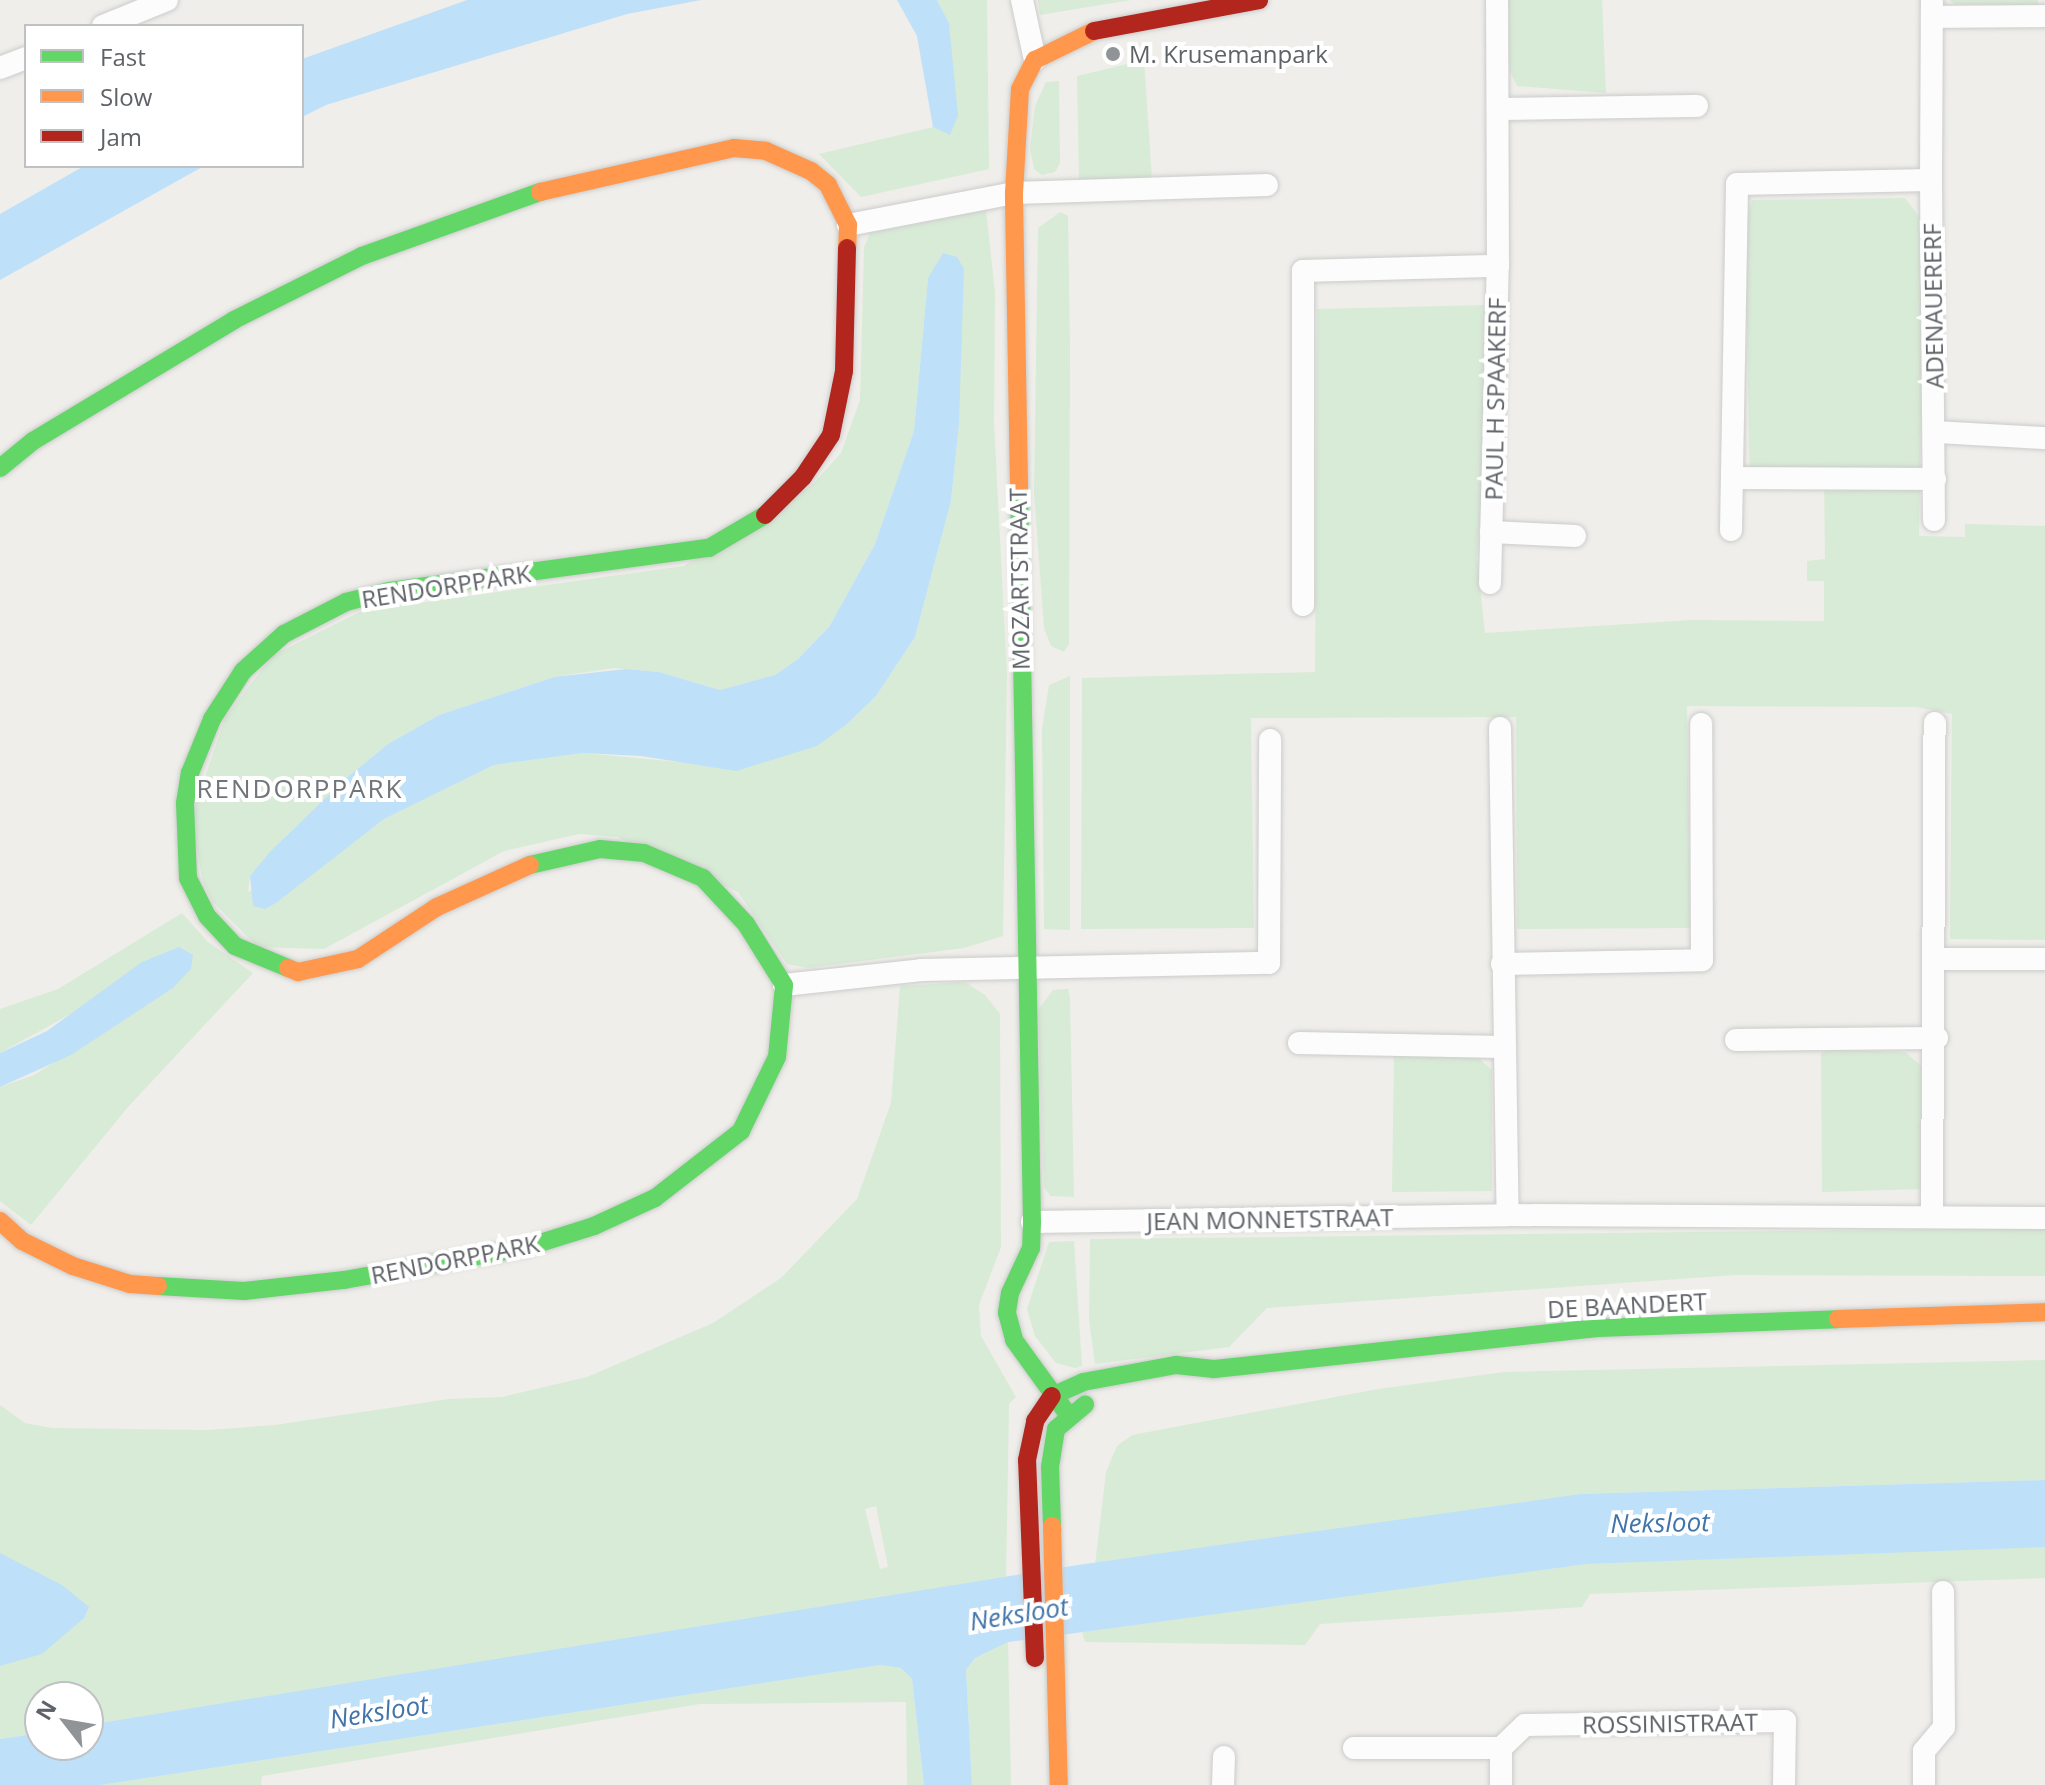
<!DOCTYPE html>
<html>
<head>
<meta charset="utf-8">
<style>
	body { margin:0 }
	#map { position:relative; width:2045px; height:1785px; overflow:hidden; background:#efeeea; font-family:"Open Sans",sans-serif }
	div>[style] { position:absolute }
	[style*='--x'] { left:calc(var(--x)*1px); top:calc(var(--y)*1px); width:calc(var(--w)*1px); rotate:calc(var(--a)*1deg) }
	.green>* { inset:0; background:#d8ebd6 }
	.water>* { inset:0; background:#bfe0f9 }
	.roads { filter:drop-shadow(0 0 2px #cbcccc) drop-shadow(0 0 2px #cbcccc) }
	.street>* { height:22px; margin:-11px; padding:0 11px; transform-origin:11px; border-radius:11px; background:#fdfcfc }
	.fast>* { height:18px; margin:-9px; padding:0 9px; transform-origin:9px; border-radius:9px; background:#63d668 }
	.slow>* { height:18px; margin:-9px; padding:0 9px; transform-origin:9px; border-radius:9px; background:#ff974d }
	.jam>* { height:18px; margin:-9px; padding:0 9px; transform-origin:9px; border-radius:9px; background:#b3261e }
	.dots>* { width:22px; height:22px; translate:-50% -50%; box-sizing:border-box; border:4px solid #fff; border-radius:50% }
	span { translate:-50% -50%; white-space:nowrap; text-align:center; line-height:1.15; -webkit-text-stroke:8px #fff; paint-order:stroke }
	.poi-label { font-size:24px; color:#5f6368 }
	.left { translate:0 -50%; text-align:left }
	.street-label { font-size:24px; color:#5f6368 }
	.neighbourhood-label { font-size:26px; color:#70757a; letter-spacing:2px }
	.water-label { font-size:26px; color:#4174aa; font-style:italic }
	.legend { position:absolute; left:24px; top:24px; width:280px; height:144px; box-sizing:border-box; background:#fff; border:2px solid #bfc1c3; margin:0; padding:10px 14px; list-style:none; font-size:24px; color:#5f6368 }
	.legend li { display:flex; align-items:center; gap:16px; height:40px }
	.legend b { width:40px; border:2px solid #bfc1c3 }
	.north { position:absolute; left:24px; top:1681px; width:80px; height:80px; box-sizing:border-box; background:#fff; border:2px solid #bfc1c3; border-radius:50%; rotate:301deg; font-size:22px; font-weight:700; line-height:32px; text-align:center; color:#5f6368 }
	.north::after { content:''; display:block; margin:auto; width:28px; height:36px; background:#919496; clip-path:polygon(50% 0,100% 100%,50% 72%,0 100%) }
</style>
</head>
<body>
<div id="map">
	<div class="green">
		<i style="clip-path:polygon(937px 0,987px 0,989px 169px,861px 197px,819px 154px,933px 127px,950px 134px,949px 23px)"></i>
		<i style="clip-path:polygon(1038px 0,1131px 0,1040px 15px)"></i>
		<i style="clip-path:polygon(1506px 0,1602px 0,1606px 93px,1517px 86px,1509px 69px)"></i>
		<i style="clip-path:polygon(1949px 0,2038px 0,2038px 5px,1955px 4px)"></i>
		<i style="clip-path:polygon(1144px 60px,1152px 179px,1079px 180px,1077px 76px)"></i>
		<i style="clip-path:polygon(1059px 81px,1060px 163px,1055px 172px,1042px 175px,1034px 169px,1030px 149px,1035px 106px,1046px 82px)"></i>
		<i style="clip-path:polygon(1905px 198px,1921px 219px,1924px 242px,1919px 536px,1965px 537px,1965px 524px,2045px 526px,2045px 940px,1950px 939px,1952px 714px,1916px 707px,1687px 706px,1690px 928px,1517px 929px,1516px 717px,1251px 718px,1254px 928px,1081px 929px,1082px 678px,1315px 672px,1317px 309px,1486px 305px,1486px 433px,1477px 558px,1485px 633px,1692px 620px,1824px 621px,1824px 581px,1807px 581px,1807px 561px,1825px 559px,1824px 470px,1787px 470px,1788px 490px,1750px 490px,1745px 224px,1752px 200px)"></i>
		<i style="clip-path:polygon(evenodd,986px 210px,995px 293px,994px 423px,1007px 674px,1003px 936px,964px 948px,808px 968px,787px 964px,738px 892px,617px 837px,579px 834px,504px 851px,324px 949px,258px 947px,213px 902px,203px 882px,191px 819px,225px 718px,273px 655px,362px 611px,684px 566px,813px 484px,841px 453px,860px 400px,864px 247px,870px 233px,986px 210px,928px 278px,959px 424px,951px 501px,915px 637px,876px 696px,847px 724px,679px 762px,583px 753px,494px 765px,384px 819px,341px 851px,248px 892px,250px 876px,345px 779px,388px 744px,439px 715px,554px 677px,614px 668px,659px 672px,720px 690px,776px 675px,798px 659px,829px 627px,875px 544px,914px 431px,928px 278px)"></i>
		<i style="clip-path:polygon(1060px 212px,1068px 216px,1070px 347px,1069px 644px,1064px 652px,1051px 646px,1044px 628px,1034px 494px,1038px 228px)"></i>
		<i style="clip-path:polygon(1070px 676px,1070px 930px,1044px 929px,1042px 729px,1049px 685px)"></i>
		<i style="clip-path:polygon(182px 913px,208px 942px,253px 973px,128px 1107px,31px 1225px,0 1201px,0 1087px,34px 1075px,173px 988px,94px 1001px,0 1053px,0 1009px,58px 989px)"></i>
		<i style="clip-path:polygon(evenodd,965px 982px,985px 995px,1000px 1014px,1001px 1247px,979px 1305px,981px 1336px,1016px 1397px,1009px 1404px,1006px 1580px,88px 1725px,88px 1697px,40px 1697px,40px 1733px,0 1739px,0 1405px,25px 1423px,52px 1428px,208px 1430px,275px 1425px,449px 1399px,502px 1397px,587px 1377px,713px 1323px,781px 1278px,857px 1199px,891px 1103px,900px 986px,965px 982px,876px 1506px,888px 1567px,880px 1569px,865px 1509px,876px 1506px)"></i>
		<i style="clip-path:polygon(1068px 989px,1070px 998px,1074px 1197px,1050px 1196px,1044px 1187px,1038px 1010px,1053px 990px)"></i>
		<i style="clip-path:polygon(1828px 1050px,1905px 1052px,1924px 1068px,1922px 1189px,1822px 1192px,1821px 1053px)"></i>
		<i style="clip-path:polygon(1394px 1054px,1475px 1055px,1492px 1070px,1492px 1191px,1392px 1192px)"></i>
		<i style="clip-path:polygon(2045px 1228px,2045px 1276px,1735px 1275px,1267px 1308px,1229px 1347px,1095px 1364px,1089px 1320px,1090px 1239px)"></i>
		<i style="clip-path:polygon(1074px 1241px,1082px 1366px,1075px 1368px,1056px 1363px,1035px 1336px,1027px 1309px,1049px 1242px)"></i>
		<i style="clip-path:polygon(2045px 1360px,2045px 1480px,1580px 1494px,1095px 1565px,1106px 1472px,1117px 1446px,1132px 1435px,1378px 1389px,1504px 1372px)"></i>
		<i style="clip-path:polygon(1993px 1546px,2045px 1547px,2045px 1578px,1590px 1594px,1582px 1607px,1320px 1624px,1305px 1645px,1085px 1642px,1082px 1631px,1587px 1564px)"></i>
		<i style="clip-path:polygon(1008px 1642px,1011px 1785px,972px 1785px,966px 1670px,975px 1658px)"></i>
		<i style="clip-path:polygon(881px 1665px,901px 1668px,912px 1679px,924px 1785px,907px 1785px,906px 1702px,700px 1704px,262px 1776px,261px 1785px,101px 1785px)"></i>
	</div>
	<div class="water">
		<i style="clip-path:polygon(467px 0,701px 0,627px 14px,326px 105px,302px 117px,302px 59px)"></i>
		<i style="clip-path:polygon(897px 0,937px 0,949px 23px,958px 116px,950px 135px,933px 127px,917px 36px)"></i>
		<i style="clip-path:polygon(84px 166px,204px 166px,0 280px,0 214px)"></i>
		<i style="clip-path:polygon(943px 253px,957px 257px,964px 269px,959px 424px,951px 501px,915px 637px,876px 696px,847px 724px,817px 746px,736px 771px,641px 756px,583px 753px,494px 765px,384px 819px,276px 903px,265px 909px,253px 906px,250px 876px,269px 853px,345px 779px,388px 744px,439px 715px,554px 677px,626px 669px,659px 672px,720px 690px,775px 675px,798px 659px,829px 627px,875px 544px,914px 431px,928px 278px)"></i>
		<i style="clip-path:polygon(179px 947px,193px 955px,191px 969px,173px 988px,71px 1055px,0 1087px,0 1053px,47px 1031px,142px 962px)"></i>
		<i style="clip-path:polygon(2045px 1480px,2045px 1547px,1587px 1564px,1008px 1642px,975px 1658px,966px 1670px,972px 1785px,924px 1785px,912px 1679px,901px 1668px,881px 1665px,101px 1785px,0 1785px,0 1739px,40px 1733px,40px 1745px,88px 1745px,88px 1725px,1078px 1565px,1580px 1494px)"></i>
		<i style="clip-path:polygon(0 1553px,62px 1585px,89px 1607px,84px 1618px,42px 1654px,0 1666px)"></i>
	</div>
	<div class="roads">
		<div class="street">
			<i style="--x:1022;--y:0;--w:61;--a:77.8"></i>
			<i style="--x:1932;--y:17;--w:113;--a:-0.5"></i>
			<i style="--x:103;--y:26;--w:69;--a:-22.1"></i>
			<i style="--x:0;--y:68;--w:28;--a:-21"></i>
			<i style="--x:1498;--y:109;--w:199;--a:-0.9"></i>
			<i style="--x:1931;--y:180;--w:340;--a:89.5"></i>
			<i style="--x:848;--y:225;--w:169;--a:-10.9"></i>
			<i style="--x:1014;--y:193;--w:253;--a:-1.8"></i>
			<i style="--x:1936;--y:432;--w:109;--a:3.2"></i>
			<i style="--x:1732;--y:478;--w:203;--a:0.3"></i>
			<i style="--x:1731;--y:530;--w:346;--a:-89"></i>
			<i style="--x:1737;--y:184;--w:194;--a:-1.2"></i>
			<i style="--x:1931;--y:180;--w:180;--a:-89.7"></i>
			<i style="--x:1491;--y:532;--w:84;--a:2.7"></i>
			<i style="--x:1490;--y:583;--w:317;--a:-88.6"></i>
			<i style="--x:1303;--y:605;--w:334;--a:-90"></i>
			<i style="--x:1303;--y:271;--w:195;--a:-1.5"></i>
			<i style="--x:1498;--y:266;--w:266;--a:-90.2"></i>
			<i style="--x:1500;--y:728;--w:487;--a:89.1"></i>
			<i style="--x:1937;--y:959;--w:108;--a:0"></i>
			<i style="--x:1502;--y:964;--w:200;--a:-1.1"></i>
			<i style="--x:1702;--y:960;--w:236;--a:-90.2"></i>
			<i style="--x:784;--y:985;--w:138;--a:-6.2"></i>
			<i style="--x:921;--y:970;--w:348;--a:-1.2"></i>
			<i style="--x:1269;--y:963;--w:223;--a:-89.7"></i>
			<i style="--x:1736;--y:1040;--w:201;--a:-0.6"></i>
			<i style="--x:1299;--y:1043;--w:204;--a:1.1"></i>
			<i style="--x:1932;--y:1217;--w:494;--a:-89.7"></i>
			<i style="--x:1032;--y:1222;--w:476;--a:-0.8"></i>
			<i style="--x:1508;--y:1215;--w:537;--a:0.32"></i>
			<i style="--x:1354;--y:1748;--w:147;--a:0"></i>
			<i style="--x:1501;--y:1748;--w:33;--a:-44"></i>
			<i style="--x:1525;--y:1725;--w:260;--a:-0.9"></i>
			<i style="--x:1785;--y:1721;--w:64;--a:90.9"></i>
			<i style="--x:1501;--y:1748;--w:37;--a:90"></i>
			<i style="--x:1223;--y:1785;--w:28;--a:-88"></i>
			<i style="--x:1924;--y:1785;--w:34;--a:-90"></i>
			<i style="--x:1924;--y:1751;--w:31;--a:-50"></i>
			<i style="--x:1944;--y:1727;--w:135;--a:-90.4"></i>
		</div>
		<div class="fast">
			<i style="--x:0;--y:468;--w:43;--a:-39.3"></i>
			<i style="--x:33;--y:441;--w:235;--a:-31"></i>
			<i style="--x:234;--y:320;--w:143;--a:-26.6"></i>
			<i style="--x:362;--y:256;--w:189;--a:-19.8"></i>
			<i style="--x:1019;--y:485;--w:737;--a:88.99"></i>
			<i style="--x:1032;--y:1222;--w:26;--a:92"></i>
			<i style="--x:1031;--y:1248;--w:50;--a:115"></i>
			<i style="--x:1010;--y:1293;--w:20;--a:99"></i>
			<i style="--x:1007;--y:1313;--w:28;--a:75"></i>
			<i style="--x:1014;--y:1340;--w:94;--a:54.1"></i>
			<i style="--x:288;--y:968;--w:57;--a:-157.5"></i>
			<i style="--x:235;--y:946;--w:41;--a:-133"></i>
			<i style="--x:207;--y:916;--w:42;--a:-116.6"></i>
			<i style="--x:188;--y:878;--w:75;--a:-92.3"></i>
			<i style="--x:185;--y:803;--w:30;--a:-81"></i>
			<i style="--x:190;--y:773;--w:58;--a:-67.8"></i>
			<i style="--x:212;--y:719;--w:57;--a:-57.1"></i>
			<i style="--x:243;--y:671;--w:55;--a:-42.1"></i>
			<i style="--x:284;--y:634;--w:70;--a:-27.3"></i>
			<i style="--x:346;--y:602;--w:44;--a:-14.3"></i>
			<i style="--x:389;--y:591;--w:323;--a:-7.7"></i>
			<i style="--x:709;--y:548;--w:65;--a:-30.5"></i>
			<i style="--x:158;--y:1286;--w:86;--a:3.3"></i>
			<i style="--x:244;--y:1291;--w:101;--a:-6.3"></i>
			<i style="--x:344;--y:1280;--w:186;--a:-10.2"></i>
			<i style="--x:527;--y:1247;--w:70;--a:-17.4"></i>
			<i style="--x:594;--y:1226;--w:67;--a:-24.7"></i>
			<i style="--x:655;--y:1198;--w:109;--a:-37.9"></i>
			<i style="--x:741;--y:1131;--w:82;--a:-64.1"></i>
			<i style="--x:777;--y:1057;--w:72;--a:-84.4"></i>
			<i style="--x:784;--y:985;--w:72;--a:-121.9"></i>
			<i style="--x:746;--y:924;--w:63;--a:-133.1"></i>
			<i style="--x:703;--y:878;--w:64;--a:-157"></i>
			<i style="--x:644;--y:853;--w:44;--a:-174.8"></i>
			<i style="--x:600;--y:849;--w:72;--a:167.1"></i>
			<i style="--x:1052;--y:1396;--w:34;--a:-24"></i>
			<i style="--x:1083;--y:1382;--w:95;--a:-10.4"></i>
			<i style="--x:1176;--y:1365;--w:38;--a:6"></i>
			<i style="--x:1214;--y:1369;--w:386;--a:-6.1"></i>
			<i style="--x:1598;--y:1328;--w:240;--a:-2.1"></i>
			<i style="--x:1052;--y:1526;--w:59;--a:-91.9"></i>
			<i style="--x:1050;--y:1467;--w:38;--a:-81"></i>
			<i style="--x:1056;--y:1429;--w:38;--a:-40"></i>
		</div>
		<div class="slow">
			<i style="--x:540;--y:192;--w:199;--a:-12.8"></i>
			<i style="--x:734;--y:148;--w:32;--a:5"></i>
			<i style="--x:766;--y:151;--w:49;--a:24"></i>
			<i style="--x:811;--y:171;--w:22;--a:39"></i>
			<i style="--x:828;--y:185;--w:45;--a:63.4"></i>
			<i style="--x:848;--y:225;--w:23;--a:92"></i>
			<i style="--x:1019;--y:485;--w:292;--a:-91"></i>
			<i style="--x:1014;--y:193;--w:104;--a:-86.7"></i>
			<i style="--x:1020;--y:89;--w:33;--a:-63"></i>
			<i style="--x:1035;--y:60;--w:66;--a:-26.2"></i>
			<i style="--x:288;--y:968;--w:11;--a:22"></i>
			<i style="--x:298;--y:972;--w:61;--a:-12.2"></i>
			<i style="--x:358;--y:959;--w:95;--a:-33.4"></i>
			<i style="--x:437;--y:907;--w:102;--a:-24.3"></i>
			<i style="--x:0;--y:1221;--w:30;--a:42"></i>
			<i style="--x:22;--y:1241;--w:57;--a:26.1"></i>
			<i style="--x:73;--y:1266;--w:60;--a:17.5"></i>
			<i style="--x:130;--y:1284;--w:28;--a:4"></i>
			<i style="--x:1838;--y:1319;--w:207;--a:-1.9"></i>
			<i style="--x:1052;--y:1526;--w:259;--a:88.5"></i>
		</div>
		<div class="jam">
			<i style="--x:1094;--y:31;--w:168;--a:-10.6"></i>
			<i style="--x:765;--y:515;--w:54;--a:-45"></i>
			<i style="--x:803;--y:477;--w:50;--a:-56.3"></i>
			<i style="--x:831;--y:435;--w:65;--a:-78.5"></i>
			<i style="--x:844;--y:371;--w:123;--a:-88.6"></i>
			<i style="--x:1035;--y:1658;--w:198;--a:-92.3"></i>
			<i style="--x:1027;--y:1460;--w:40;--a:-78"></i>
			<i style="--x:1035;--y:1421;--w:30;--a:-56"></i>
		</div>
	</div>
	<div class="dots">
		<i style="left:1113px;top:54px;background:#919496"></i>
	</div>
	<div class="poi-label">
		<span class="left" style="left:1129px;top:54px">M. Krusemanpark</span>
	</div>
	<div class="street-label">
		<span style="left:1933px;top:306px;rotate:-91deg">ADENAUERERF</span>
		<span style="left:1495px;top:399px;rotate:-89deg">PAUL H SPAAKERF</span>
		<span style="left:1019px;top:579px;rotate:-91deg">MOZARTSTRAAT</span>
		<span style="left:446px;top:586px;rotate:-9deg">RENDORPPARK</span>
		<span style="left:1270px;top:1219px;rotate:-1deg">JEAN MONNETSTRAAT</span>
		<span style="left:455px;top:1259px;rotate:-11deg">RENDORPPARK</span>
		<span style="left:1627px;top:1305px;rotate:-3deg">DE BAANDERT</span>
		<span style="left:1670px;top:1723px;rotate:-1deg">ROSSINISTRAAT</span>
	</div>
	<div class="neighbourhood-label">
		<span style="left:300px;top:789px">RENDORPPARK</span>
	</div>
	<div class="water-label">
		<span style="left:1660px;top:1523px;rotate:-1deg">Neksloot</span>
		<span style="left:1019px;top:1614px;rotate:-9deg">Neksloot</span>
		<span style="left:379px;top:1712px;rotate:-9deg">Neksloot</span>
	</div>
	<ul class="legend">
	<li><b style="height:10px;background:#63d668"></b>Fast</li>
	<li><b style="height:10px;background:#ff974d"></b>Slow</li>
	<li><b style="height:10px;background:#b3261e"></b>Jam</li>
	</ul>
	<div class="north">N</div>
</div>
</body>
</html>
